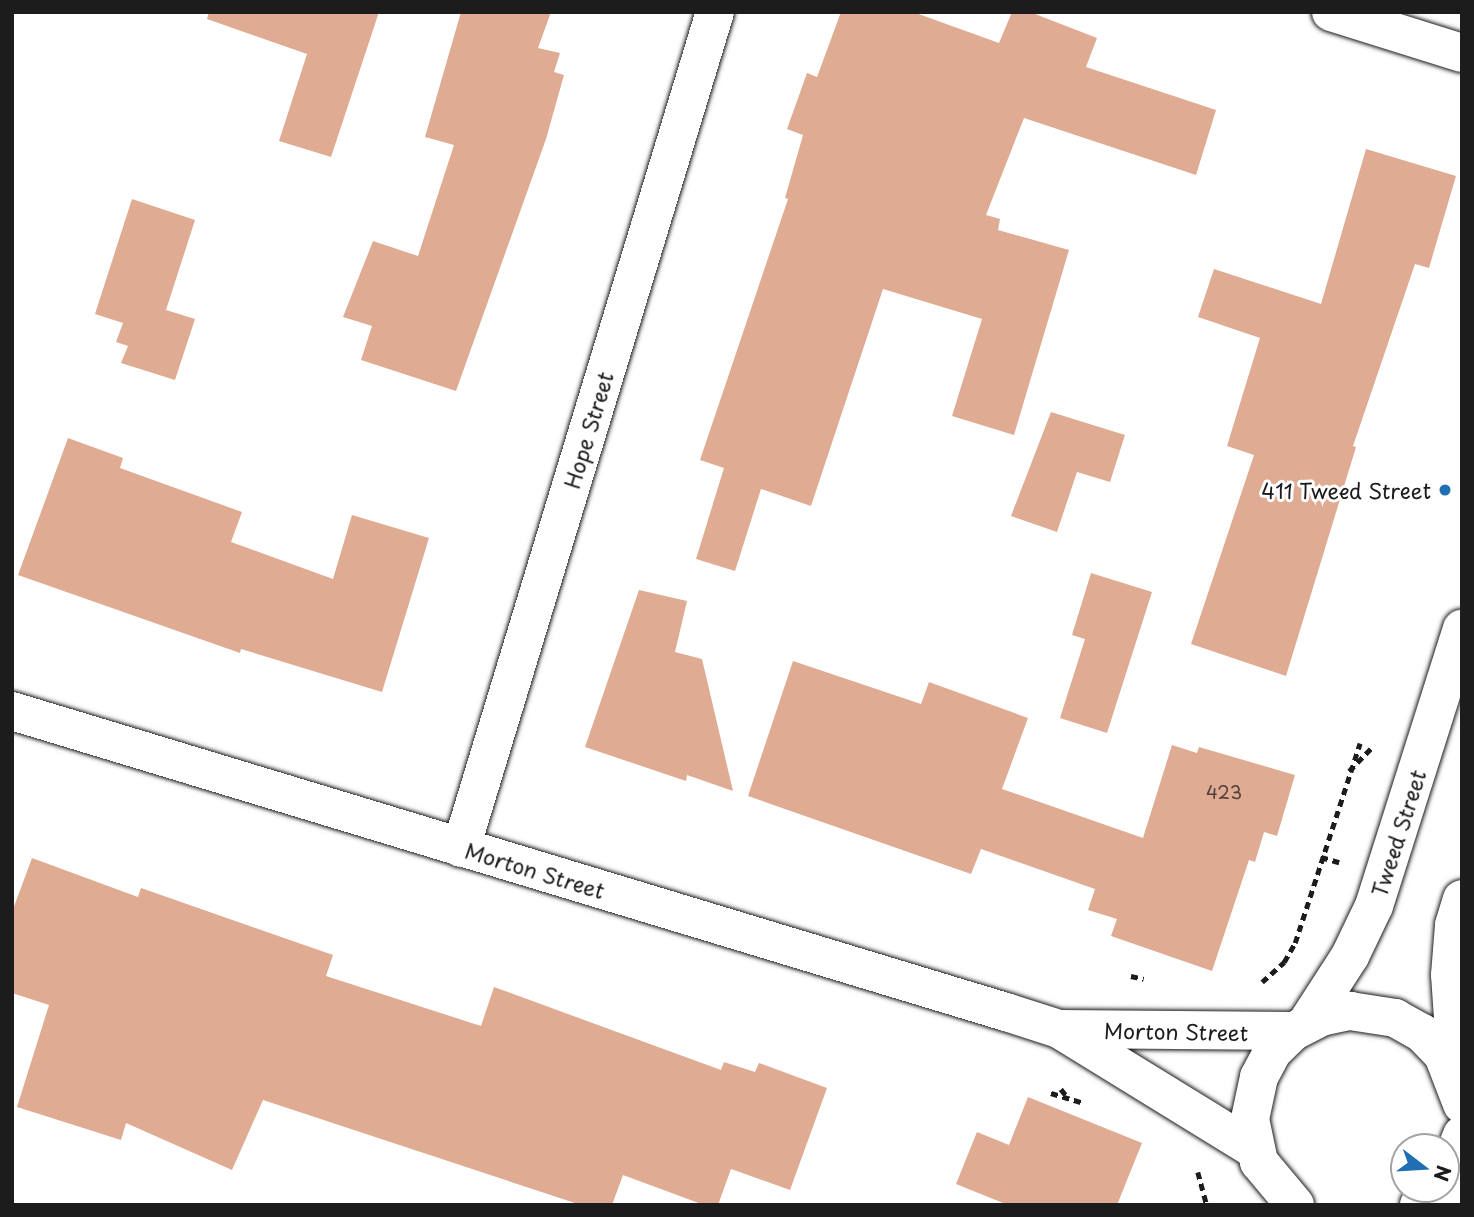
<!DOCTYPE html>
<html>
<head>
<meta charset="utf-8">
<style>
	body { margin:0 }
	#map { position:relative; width:1474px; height:1217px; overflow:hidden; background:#fff; font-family:"Playpen Sans",sans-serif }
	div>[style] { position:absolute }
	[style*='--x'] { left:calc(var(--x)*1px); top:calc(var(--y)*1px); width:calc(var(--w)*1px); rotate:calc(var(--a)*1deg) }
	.building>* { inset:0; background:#dfab92 }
	.path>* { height:4.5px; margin-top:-2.25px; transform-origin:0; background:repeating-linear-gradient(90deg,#1c1c1c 0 7px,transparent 0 12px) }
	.roads { filter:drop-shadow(0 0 2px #1c1c1c) drop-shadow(0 0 2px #1c1c1c) }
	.minor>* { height:38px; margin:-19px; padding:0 19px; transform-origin:19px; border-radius:19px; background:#fff }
	.tertiary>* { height:38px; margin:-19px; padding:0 19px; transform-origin:19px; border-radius:19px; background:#fff }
	.secondary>* { height:38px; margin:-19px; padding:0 19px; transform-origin:19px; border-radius:19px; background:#fff }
	.dots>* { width:19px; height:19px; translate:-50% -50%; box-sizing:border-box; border:4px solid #fff; border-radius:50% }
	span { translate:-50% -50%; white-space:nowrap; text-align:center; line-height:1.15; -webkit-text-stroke:6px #fff; paint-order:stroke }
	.number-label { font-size:18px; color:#4d403a }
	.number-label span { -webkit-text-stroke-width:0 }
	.street-label { font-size:21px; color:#1c1c1c }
	.poi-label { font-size:21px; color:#1c1c1c }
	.right { translate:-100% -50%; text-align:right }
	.frame { position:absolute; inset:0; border:14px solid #1c1c1c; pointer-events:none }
	.north { position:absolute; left:1390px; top:1133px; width:70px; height:70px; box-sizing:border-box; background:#fff; border:2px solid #a4a4a4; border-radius:50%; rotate:107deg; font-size:19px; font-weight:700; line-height:28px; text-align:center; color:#1c1c1c }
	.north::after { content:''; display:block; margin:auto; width:24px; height:32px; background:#1f6fb2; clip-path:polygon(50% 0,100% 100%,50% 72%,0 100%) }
</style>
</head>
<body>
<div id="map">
	<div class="building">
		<i style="clip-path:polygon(209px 12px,379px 12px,331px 157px,279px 141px,307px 54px,207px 19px)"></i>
		<i style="clip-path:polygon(461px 12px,551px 12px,538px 48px,560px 53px,554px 72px,564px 75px,546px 139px,456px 391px,361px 360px,372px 326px,343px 317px,373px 241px,418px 256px,454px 145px,425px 137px)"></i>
		<i style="clip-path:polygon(841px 12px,913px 12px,999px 43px,1012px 12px,1030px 12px,1097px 38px,1086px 67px,1216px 110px,1196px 175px,1024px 118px,986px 215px,1000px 219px,998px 230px,1069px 250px,1014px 435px,952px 416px,982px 319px,883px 289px,811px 506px,761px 489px,735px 571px,696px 559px,724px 468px,700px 460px,788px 199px,785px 198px,803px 135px,787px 129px,807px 73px,817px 77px)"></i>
		<i style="clip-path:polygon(1366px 149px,1456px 176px,1429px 268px,1415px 264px,1353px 446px,1356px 447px,1286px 676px,1191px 644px,1254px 455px,1227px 446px,1260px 338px,1198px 317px,1214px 269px,1321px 304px)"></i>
		<i style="clip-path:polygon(132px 199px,195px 220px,166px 310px,195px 319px,175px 380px,121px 363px,128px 346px,116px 342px,123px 323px,95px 314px)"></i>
		<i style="clip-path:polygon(1051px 412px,1125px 435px,1110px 482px,1077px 472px,1057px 532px,1011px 516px)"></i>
		<i style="clip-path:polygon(68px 438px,123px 458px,120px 468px,242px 512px,231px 542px,333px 579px,352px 515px,429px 538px,382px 692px,241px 649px,240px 653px,18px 575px)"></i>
		<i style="clip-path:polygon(1091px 573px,1152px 592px,1107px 733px,1060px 718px,1085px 639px,1072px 635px)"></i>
		<i style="clip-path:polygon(639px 590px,687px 601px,675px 652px,702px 659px,733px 791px,687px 775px,686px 781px,585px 747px)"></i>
		<i style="clip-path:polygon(793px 661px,921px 704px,929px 682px,1028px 718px,1002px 789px,1143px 838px,1172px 745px,1197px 753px,1199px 747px,1295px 775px,1277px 836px,1264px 832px,1255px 862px,1249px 860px,1212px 971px,1111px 936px,1117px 919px,1088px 910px,1095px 889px,981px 849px,971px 874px,748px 796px)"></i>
		<i style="clip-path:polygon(32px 858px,138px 897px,141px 888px,333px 955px,326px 976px,481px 1026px,494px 987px,721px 1070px,724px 1062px,755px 1072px,759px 1063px,827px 1088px,790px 1190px,731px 1169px,718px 1205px,704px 1205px,623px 1175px,612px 1205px,581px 1205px,263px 1100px,232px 1170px,126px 1123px,121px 1140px,17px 1107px,49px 1005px,12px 993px,12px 912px)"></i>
		<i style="clip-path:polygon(1028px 1097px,1142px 1143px,1117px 1205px,1008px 1205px,956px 1184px,977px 1132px,1009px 1145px)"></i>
	</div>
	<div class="path">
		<i style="--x:1349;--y:771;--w:33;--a:-46"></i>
		<i style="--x:1321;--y:857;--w:19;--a:16"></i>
		<i style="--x:1131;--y:976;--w:13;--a:13"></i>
		<i style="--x:1262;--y:982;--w:30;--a:-42"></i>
		<i style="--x:1284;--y:962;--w:22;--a:-60"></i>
		<i style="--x:1295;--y:943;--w:210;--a:-72"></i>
		<i style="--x:1061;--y:1089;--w:11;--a:52"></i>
		<i style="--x:1051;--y:1093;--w:34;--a:17"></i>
		<i style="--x:1198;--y:1172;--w:34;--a:75"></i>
	</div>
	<div class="roads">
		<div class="minor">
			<i style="--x:1331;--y:12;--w:137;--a:17.4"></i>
			<i style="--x:461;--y:848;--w:874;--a:-73.1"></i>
			<i style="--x:1006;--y:1012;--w:56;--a:17.8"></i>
			<i style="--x:1059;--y:1029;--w:229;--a:31.6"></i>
			<i style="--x:1059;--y:1029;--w:235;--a:0.5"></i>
		</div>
		<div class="tertiary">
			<i style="--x:12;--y:711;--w:1039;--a:16.85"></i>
			<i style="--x:1422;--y:1202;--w:40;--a:1.4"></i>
		</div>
		<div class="secondary">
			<i style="--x:1306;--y:1024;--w:81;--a:-57.1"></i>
			<i style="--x:1350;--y:956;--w:55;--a:-64.4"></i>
			<i style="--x:1374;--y:906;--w:291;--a:-72.4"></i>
			<i style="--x:1457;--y:1077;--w:102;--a:-93.9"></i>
			<i style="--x:1450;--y:975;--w:50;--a:-85.4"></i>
			<i style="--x:1454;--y:925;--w:27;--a:-73"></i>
			<i style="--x:1446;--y:1175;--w:43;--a:-68.2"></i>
			<i style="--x:1295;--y:1205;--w:56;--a:-129.9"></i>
			<i style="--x:1259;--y:1162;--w:44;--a:-101.8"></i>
			<i style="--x:1250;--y:1119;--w:43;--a:-77.9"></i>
			<i style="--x:1259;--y:1077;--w:30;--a:-62"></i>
			<i style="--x:1273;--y:1051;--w:29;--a:-44"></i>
			<i style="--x:1294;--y:1031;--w:30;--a:-27"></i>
			<i style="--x:1321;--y:1017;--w:30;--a:-12"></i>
			<i style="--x:1350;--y:1011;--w:46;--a:8.8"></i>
			<i style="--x:1395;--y:1018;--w:31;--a:29"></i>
			<i style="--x:1422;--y:1033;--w:30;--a:46"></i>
			<i style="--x:1443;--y:1055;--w:53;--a:68.8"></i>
			<i style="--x:1419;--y:1205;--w:23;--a:-43"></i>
		</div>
	</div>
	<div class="dots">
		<i style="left:1445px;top:490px;background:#1f6fb2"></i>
	</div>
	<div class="number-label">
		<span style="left:1224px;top:792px">423</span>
	</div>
	<div class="street-label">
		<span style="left:588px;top:430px;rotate:-73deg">Hope Street</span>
		<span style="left:1398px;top:833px;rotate:-72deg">Tweed Street</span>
		<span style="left:535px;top:870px;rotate:17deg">Morton Street</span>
		<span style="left:1176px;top:1031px;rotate:1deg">Morton Street</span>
	</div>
	<div class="poi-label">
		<span class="right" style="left:1431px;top:490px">411 Tweed Street</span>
	</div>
	<div class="frame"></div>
	<div class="north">N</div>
</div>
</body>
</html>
